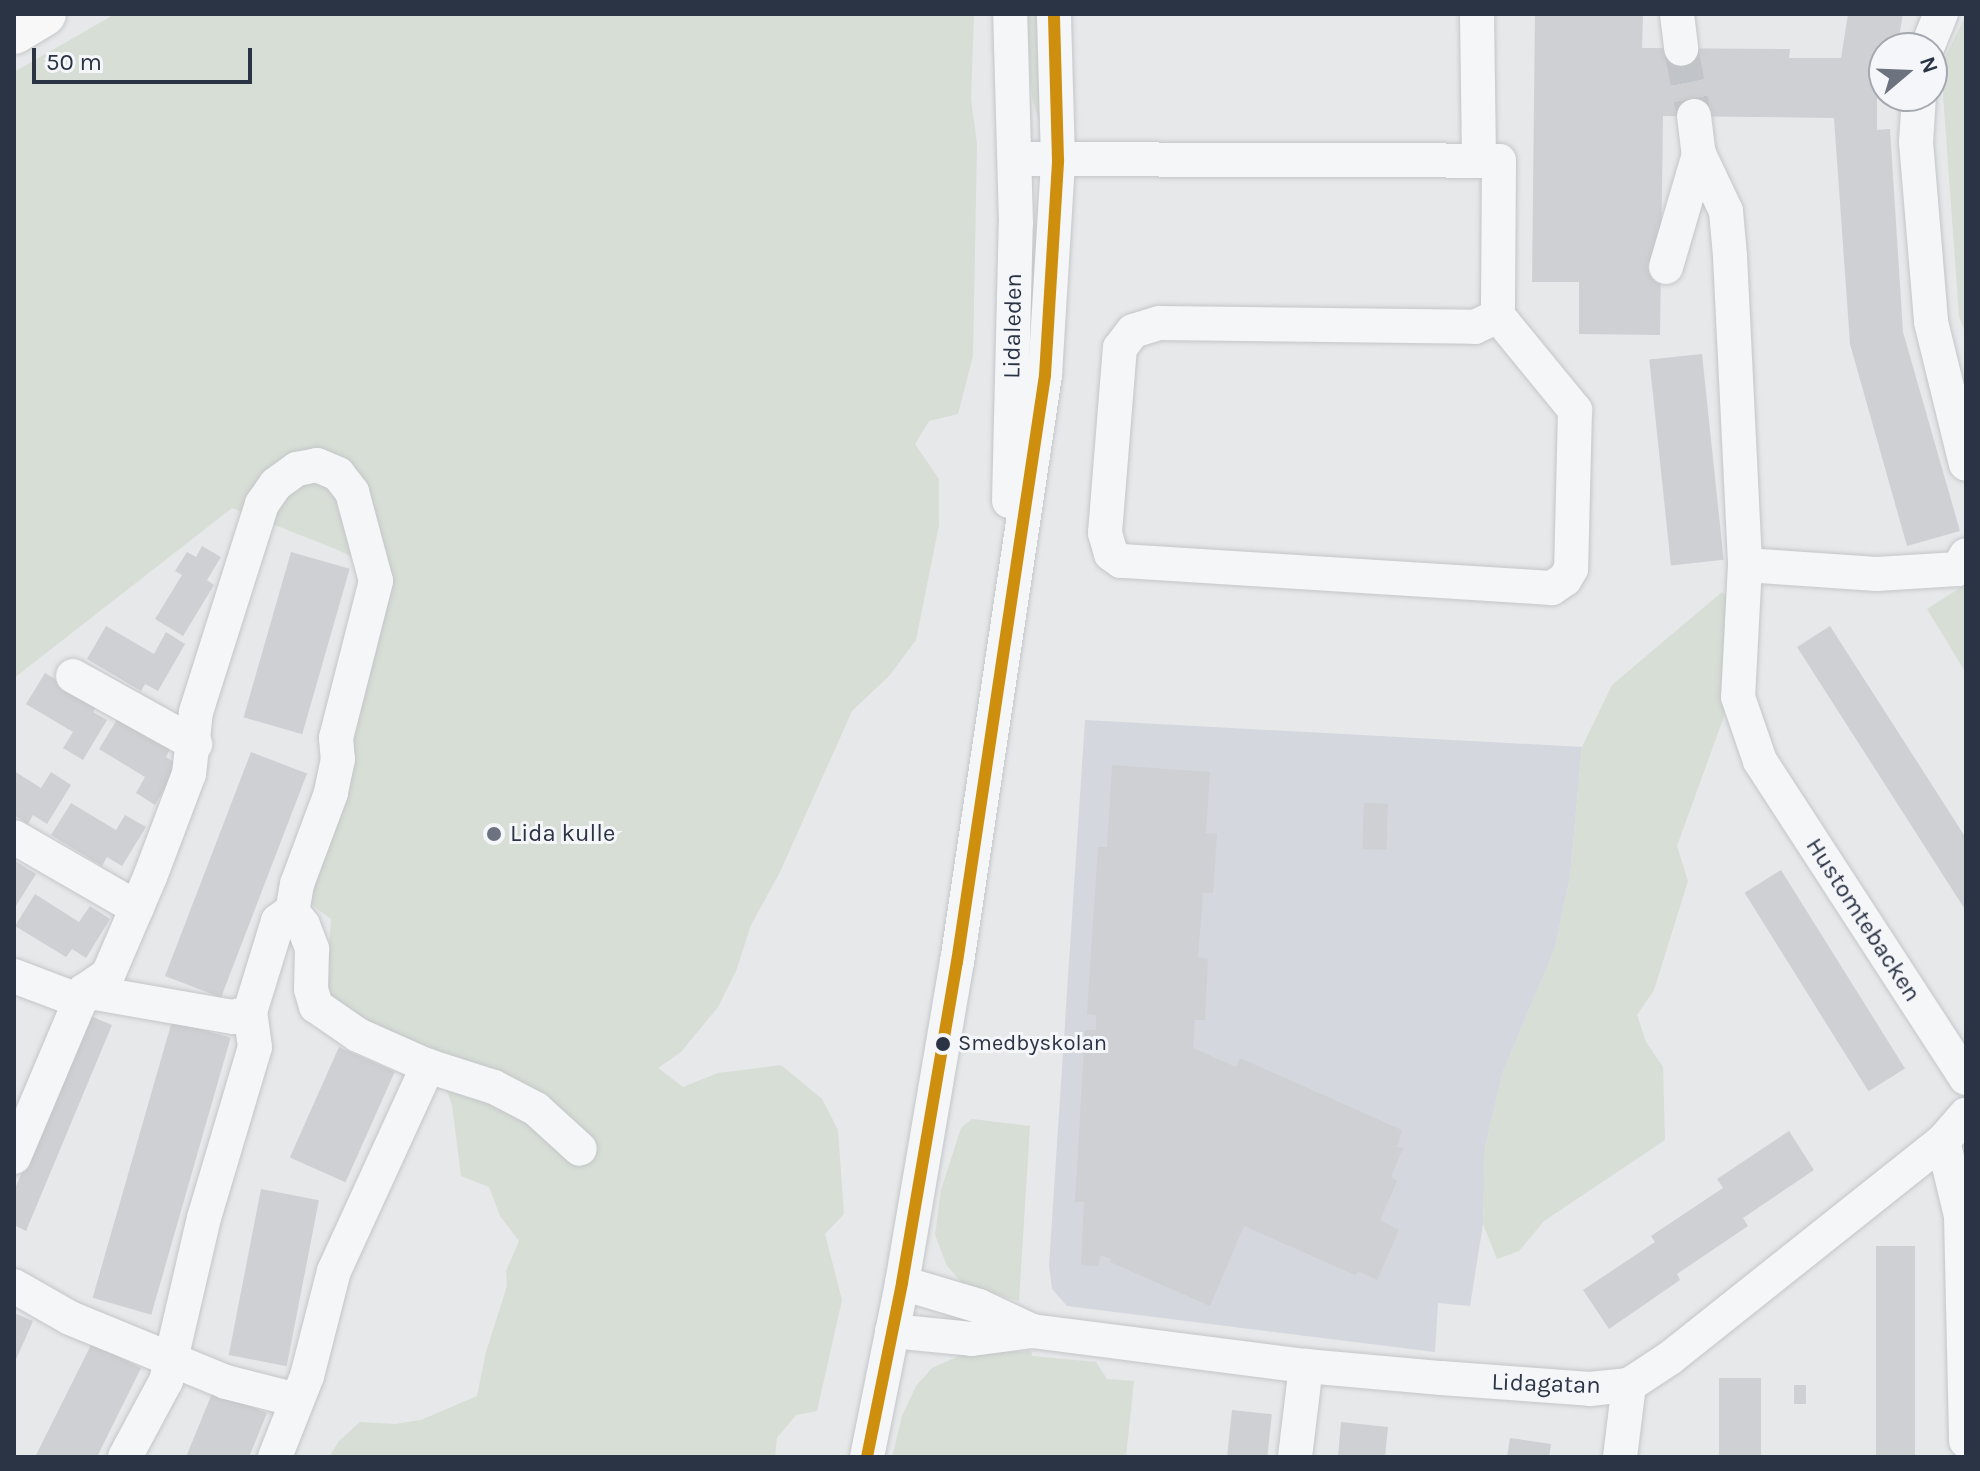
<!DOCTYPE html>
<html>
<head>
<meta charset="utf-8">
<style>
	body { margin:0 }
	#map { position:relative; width:1980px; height:1471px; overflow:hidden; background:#e6e8ea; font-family:Karla,sans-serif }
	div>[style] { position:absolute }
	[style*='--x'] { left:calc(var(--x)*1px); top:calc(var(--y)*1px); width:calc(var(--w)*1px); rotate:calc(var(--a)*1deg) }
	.built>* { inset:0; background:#d4d7dd }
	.green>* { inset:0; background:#d6ded6 }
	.building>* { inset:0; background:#ced0d3; transform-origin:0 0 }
	.minor-tunnel>* { height:34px; margin-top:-17px; transform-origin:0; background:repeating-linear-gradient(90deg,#c1c4c9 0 34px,transparent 0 51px) }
	.roads { filter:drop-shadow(0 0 2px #c4c6c8) drop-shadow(0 0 2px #c4c6c8) }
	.minor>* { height:34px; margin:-17px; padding:0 17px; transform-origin:17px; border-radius:17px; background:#f5f6f7 }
	.highway>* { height:44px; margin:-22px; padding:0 22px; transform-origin:22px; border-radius:22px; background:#f8f8f8 }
	.bus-1>* { height:12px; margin:-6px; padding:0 6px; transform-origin:6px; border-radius:6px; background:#ce8f0e }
	.dots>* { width:22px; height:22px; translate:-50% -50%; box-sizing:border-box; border:4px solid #f4f6f9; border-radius:50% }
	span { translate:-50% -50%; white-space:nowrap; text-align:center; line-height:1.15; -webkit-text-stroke:6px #f4f6f9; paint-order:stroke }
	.bus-label { font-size:22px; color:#2b3445 }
	.left { translate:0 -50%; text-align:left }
	.street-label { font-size:24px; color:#2b3445 }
	.poi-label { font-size:24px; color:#2b3445 }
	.frame { position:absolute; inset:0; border:16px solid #2b3445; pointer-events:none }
	.north { position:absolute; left:1868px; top:32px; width:80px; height:80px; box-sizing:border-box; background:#f4f6f9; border:2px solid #a4a8b1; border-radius:50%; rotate:71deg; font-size:22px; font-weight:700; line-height:32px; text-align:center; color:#2b3445 }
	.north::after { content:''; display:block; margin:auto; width:28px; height:36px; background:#6c737f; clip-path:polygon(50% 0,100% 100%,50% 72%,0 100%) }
	.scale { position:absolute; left:32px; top:48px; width:220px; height:36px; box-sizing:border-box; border:4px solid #2b3445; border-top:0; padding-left:10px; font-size:24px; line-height:28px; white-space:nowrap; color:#2b3445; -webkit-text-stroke:6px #f4f6f9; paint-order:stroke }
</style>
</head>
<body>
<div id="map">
	<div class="built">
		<i style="clip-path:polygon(1085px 720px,1582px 747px,1570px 877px,1555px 948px,1503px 1072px,1485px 1147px,1483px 1224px,1470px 1306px,1438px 1303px,1435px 1352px,1067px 1306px,1052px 1289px,1049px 1265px)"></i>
	</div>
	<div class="green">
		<i style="clip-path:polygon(115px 14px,974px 14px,971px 99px,977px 144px,973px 356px,958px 414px,929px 421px,915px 444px,939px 479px,939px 525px,916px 640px,889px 676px,852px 711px,780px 872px,751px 925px,736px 971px,718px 1007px,681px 1052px,658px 1068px,683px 1087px,718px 1073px,781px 1065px,822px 1099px,838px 1130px,844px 1214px,825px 1234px,842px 1300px,817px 1411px,796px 1415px,777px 1438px,775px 1457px,329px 1457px,339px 1441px,360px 1422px,395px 1424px,421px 1420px,477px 1396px,486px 1352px,507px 1286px,506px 1271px,519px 1241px,500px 1216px,489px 1187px,461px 1176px,452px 1105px,444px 1083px,325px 1000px,331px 919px,311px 904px,313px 871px,384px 573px,338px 550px,232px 508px,14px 678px,14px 72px)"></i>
		<i style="clip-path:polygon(1027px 14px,1044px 14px,1046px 120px,1039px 121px,1032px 98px)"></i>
		<i style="clip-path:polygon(1966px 14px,1966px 335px,1959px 316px,1941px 66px)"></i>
		<i style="clip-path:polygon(1966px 584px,1966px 673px,1927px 609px)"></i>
		<i style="clip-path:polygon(1722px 592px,1731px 604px,1730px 700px,1677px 846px,1688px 881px,1654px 990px,1637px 1015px,1646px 1042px,1663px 1067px,1665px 1140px,1544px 1221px,1519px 1251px,1497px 1259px,1483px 1224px,1485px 1147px,1503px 1072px,1555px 948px,1570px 877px,1582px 747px,1612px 685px)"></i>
		<i style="clip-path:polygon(972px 1119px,1030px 1126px,1019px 1301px,964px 1285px,947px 1266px,935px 1235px,941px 1190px,961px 1128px)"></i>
		<i style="clip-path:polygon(1031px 1351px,1032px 1356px,1096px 1362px,1107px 1379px,1134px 1381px,1126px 1457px,892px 1457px,902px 1416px,916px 1386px,932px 1368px,964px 1354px)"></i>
	</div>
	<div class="building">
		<i style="clip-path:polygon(1535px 14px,1643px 14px,1642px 48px,1790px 49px,1789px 58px,1841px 58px,1848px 14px,1903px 14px,1897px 48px,1884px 48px,1884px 66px,1877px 65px,1877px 130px,1890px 129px,1903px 332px,1960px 531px,1907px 546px,1850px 344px,1834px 118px,1663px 116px,1660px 335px,1579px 334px,1579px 282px,1532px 282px)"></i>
		<i style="left:1702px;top:354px;width:207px;height:53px;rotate:84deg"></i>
		<i style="clip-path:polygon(202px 546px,221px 557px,207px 580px,214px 585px,183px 636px,155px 619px,182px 575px,175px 571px,187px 552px,196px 557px)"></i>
		<i style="left:291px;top:552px;width:61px;height:172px;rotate:16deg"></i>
		<i style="clip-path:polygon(106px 626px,154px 654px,166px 632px,185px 644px,158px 691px,145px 684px,141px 691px,87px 659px)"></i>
		<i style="clip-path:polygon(1830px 626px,1966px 838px,1966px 911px,1797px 647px)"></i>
		<i style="clip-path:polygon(45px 673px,97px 705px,93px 712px,107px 720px,83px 760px,63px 748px,73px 732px,26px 704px)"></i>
		<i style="clip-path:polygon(118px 718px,170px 749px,166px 757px,179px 765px,155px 805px,136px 793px,145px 777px,99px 749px)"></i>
		<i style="left:251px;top:752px;width:60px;height:240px;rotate:21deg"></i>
		<i style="clip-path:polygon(1112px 765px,1210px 772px,1206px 833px,1217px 834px,1213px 893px,1203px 893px,1198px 957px,1208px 959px,1205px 1020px,1195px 1020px,1193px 1048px,1236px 1067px,1240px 1058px,1402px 1130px,1397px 1147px,1403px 1148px,1391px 1177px,1397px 1181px,1380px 1220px,1399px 1230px,1377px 1280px,1358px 1271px,1355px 1275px,1244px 1226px,1210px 1306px,1110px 1262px,1111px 1259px,1101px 1255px,1098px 1266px,1081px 1265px,1084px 1202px,1075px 1202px,1085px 1030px,1096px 1030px,1096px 1015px,1087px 1014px,1098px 847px,1107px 847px)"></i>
		<i style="clip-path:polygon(14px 771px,41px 788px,51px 772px,71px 785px,47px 824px,33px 815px,28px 824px,14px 815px)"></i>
		<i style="clip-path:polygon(71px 803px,116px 830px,125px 815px,146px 827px,122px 866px,107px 857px,102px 866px,51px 835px)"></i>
		<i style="left:1364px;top:803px;width:24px;height:46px;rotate:2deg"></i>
		<i style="clip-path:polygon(15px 861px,36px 874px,14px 909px,14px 863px)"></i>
		<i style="left:1781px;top:870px;width:234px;height:43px;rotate:58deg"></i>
		<i style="clip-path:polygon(35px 894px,79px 922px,90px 906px,110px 919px,86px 958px,72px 949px,66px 957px,15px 926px)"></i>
		<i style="clip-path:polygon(88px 1015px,112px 1025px,26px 1231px,14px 1225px,14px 1191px)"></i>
		<i style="left:172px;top:1021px;width:61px;height:288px;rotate:16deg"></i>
		<i style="left:339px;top:1047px;width:61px;height:121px;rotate:24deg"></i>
		<i style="clip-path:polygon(1789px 1131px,1814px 1170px,1743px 1218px,1748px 1226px,1677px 1274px,1680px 1280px,1609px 1329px,1583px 1290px,1655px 1242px,1651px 1236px,1723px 1188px,1717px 1179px)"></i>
		<i style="left:261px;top:1189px;width:59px;height:169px;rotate:11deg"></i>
		<i style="left:1876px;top:1246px;width:39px;height:211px"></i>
		<i style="clip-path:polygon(14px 1313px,33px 1321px,14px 1364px)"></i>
		<i style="clip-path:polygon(92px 1343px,141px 1368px,97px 1457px,35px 1457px)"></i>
		<i style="left:1719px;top:1378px;width:42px;height:79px"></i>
		<i style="left:1806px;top:1385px;width:19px;height:12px;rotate:90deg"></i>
		<i style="clip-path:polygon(213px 1391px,267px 1413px,249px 1457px,186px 1457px)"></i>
		<i style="left:1232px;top:1410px;width:40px;height:47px;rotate:6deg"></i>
		<i style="clip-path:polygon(1341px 1422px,1388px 1427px,1385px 1457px,1338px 1457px)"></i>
		<i style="clip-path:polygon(1510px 1438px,1551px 1444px,1549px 1457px,1507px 1457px)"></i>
	</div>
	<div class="minor-tunnel">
		<i style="--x:1681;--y:49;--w:68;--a:79"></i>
	</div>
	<div class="roads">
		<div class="minor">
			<i style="--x:1477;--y:14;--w:147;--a:89.2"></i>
			<i style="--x:1677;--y:14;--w:35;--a:83"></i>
			<i style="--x:1927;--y:48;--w:37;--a:-68"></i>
			<i style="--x:1919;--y:96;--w:46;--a:93.7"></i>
			<i style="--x:1916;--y:142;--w:181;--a:85.2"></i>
			<i style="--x:1931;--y:322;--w:146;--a:76.2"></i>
			<i style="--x:1694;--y:116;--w:38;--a:83"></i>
			<i style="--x:1699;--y:154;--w:63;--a:64.7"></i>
			<i style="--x:1726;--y:211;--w:45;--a:84.9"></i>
			<i style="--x:1730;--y:256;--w:309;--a:87.2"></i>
			<i style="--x:1745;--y:565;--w:132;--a:93"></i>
			<i style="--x:1738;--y:697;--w:68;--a:71"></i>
			<i style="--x:1760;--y:761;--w:378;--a:57"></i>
			<i style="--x:1015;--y:159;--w:484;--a:0.2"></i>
			<i style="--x:1499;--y:161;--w:155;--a:90.4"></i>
			<i style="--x:1498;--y:316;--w:122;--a:50.7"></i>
			<i style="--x:1575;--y:410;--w:159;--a:91.4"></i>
			<i style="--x:1571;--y:569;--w:12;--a:121"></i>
			<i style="--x:1565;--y:579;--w:16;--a:145"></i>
			<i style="--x:1552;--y:588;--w:432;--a:-176.4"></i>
			<i style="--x:1121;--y:561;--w:12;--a:-145"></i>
			<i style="--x:1111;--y:554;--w:22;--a:-106"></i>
			<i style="--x:1105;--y:533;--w:186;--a:-85.4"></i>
			<i style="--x:1120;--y:348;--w:21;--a:-53"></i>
			<i style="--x:1133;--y:331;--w:28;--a:-17"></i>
			<i style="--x:1160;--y:323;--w:315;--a:0.7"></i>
			<i style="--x:1475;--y:327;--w:25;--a:-26"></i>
			<i style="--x:1666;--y:267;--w:118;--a:-73.7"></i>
			<i style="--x:1009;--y:501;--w:278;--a:-88.6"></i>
			<i style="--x:1016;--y:223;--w:209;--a:-91.6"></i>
			<i style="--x:1745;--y:565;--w:132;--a:3.9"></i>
			<i style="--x:1877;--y:574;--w:81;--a:-3.5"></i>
			<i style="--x:1958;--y:569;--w:16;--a:-60"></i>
			<i style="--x:73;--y:676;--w:140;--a:29.1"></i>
			<i style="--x:14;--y:837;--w:142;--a:30"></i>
			<i style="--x:14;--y:976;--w:71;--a:20.7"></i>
			<i style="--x:84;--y:991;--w:29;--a:-34"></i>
			<i style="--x:108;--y:975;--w:107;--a:-66.8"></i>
			<i style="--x:150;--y:877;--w:110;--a:-69.3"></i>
			<i style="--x:189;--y:774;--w:62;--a:-83.6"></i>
			<i style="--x:196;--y:712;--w:218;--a:-72.4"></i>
			<i style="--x:262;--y:504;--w:24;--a:-55"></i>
			<i style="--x:276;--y:484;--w:26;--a:-36"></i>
			<i style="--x:297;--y:469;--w:20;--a:-11"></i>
			<i style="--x:317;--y:465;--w:23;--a:23"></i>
			<i style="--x:338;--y:474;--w:23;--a:52"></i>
			<i style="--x:352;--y:492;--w:92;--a:74.9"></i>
			<i style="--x:376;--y:581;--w:162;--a:104.3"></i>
			<i style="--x:336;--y:738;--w:21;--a:85"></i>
			<i style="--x:338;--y:759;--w:35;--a:102"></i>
			<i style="--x:331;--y:793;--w:97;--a:110.5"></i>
			<i style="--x:297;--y:884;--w:27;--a:100"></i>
			<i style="--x:292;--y:911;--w:18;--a:52"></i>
			<i style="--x:303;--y:925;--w:26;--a:69"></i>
			<i style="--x:312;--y:949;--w:40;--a:91.4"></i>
			<i style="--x:311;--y:989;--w:18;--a:74"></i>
			<i style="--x:316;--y:1006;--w:51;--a:34.6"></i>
			<i style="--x:358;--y:1035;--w:77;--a:23.9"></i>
			<i style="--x:428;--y:1066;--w:69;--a:17.7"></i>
			<i style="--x:494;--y:1087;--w:47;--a:27.6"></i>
			<i style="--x:536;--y:1109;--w:59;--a:42.3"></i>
			<i style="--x:84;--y:991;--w:151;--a:9.9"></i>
			<i style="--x:233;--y:1017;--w:18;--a:-16"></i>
			<i style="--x:250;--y:1012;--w:95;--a:-72.9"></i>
			<i style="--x:278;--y:921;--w:17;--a:-36"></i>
			<i style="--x:1943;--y:1141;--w:77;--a:76.5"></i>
			<i style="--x:1961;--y:1216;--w:225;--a:88.7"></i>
			<i style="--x:14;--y:1157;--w:180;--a:-67.1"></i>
			<i style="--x:902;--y:1283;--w:80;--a:16.6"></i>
			<i style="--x:979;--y:1306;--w:59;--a:25.3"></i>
			<i style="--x:14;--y:1286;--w:64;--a:29.7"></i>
			<i style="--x:70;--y:1318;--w:169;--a:22.3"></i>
			<i style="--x:226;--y:1382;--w:73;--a:14.2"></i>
			<i style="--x:892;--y:1331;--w:80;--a:5.7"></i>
			<i style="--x:972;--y:1339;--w:61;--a:-7.6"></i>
			<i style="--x:1032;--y:1331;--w:276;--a:7.3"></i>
			<i style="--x:1306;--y:1366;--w:136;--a:5.1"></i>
			<i style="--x:1441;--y:1378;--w:149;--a:4.2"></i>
			<i style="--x:1590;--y:1389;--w:39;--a:-6"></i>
			<i style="--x:1629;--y:1385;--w:49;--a:-33.4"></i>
			<i style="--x:1670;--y:1358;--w:349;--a:-38.5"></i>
			<i style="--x:1943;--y:1141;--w:35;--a:-49"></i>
			<i style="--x:125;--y:1457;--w:86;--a:-61.7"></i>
			<i style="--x:166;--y:1381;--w:167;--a:-76.9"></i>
			<i style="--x:204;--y:1218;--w:178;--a:-73.4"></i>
			<i style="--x:255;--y:1047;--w:35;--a:-98"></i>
			<i style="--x:275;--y:1457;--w:87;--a:-68.4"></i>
			<i style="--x:307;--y:1376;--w:108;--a:-75.6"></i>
			<i style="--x:334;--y:1271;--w:226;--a:-65.4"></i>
			<i style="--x:867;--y:1457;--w:177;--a:-78.6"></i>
			<i style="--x:902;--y:1283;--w:326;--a:-80.3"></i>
			<i style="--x:957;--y:962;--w:594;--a:-81.47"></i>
			<i style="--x:1045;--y:375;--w:215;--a:-86.5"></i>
			<i style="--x:1058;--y:160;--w:146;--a:-91.6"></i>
			<i style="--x:1295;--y:1457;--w:92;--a:-83.1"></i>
			<i style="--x:1620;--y:1457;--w:73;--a:-82.9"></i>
		</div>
		<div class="highway">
			<i style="--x:14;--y:32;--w:35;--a:-31"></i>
		</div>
	</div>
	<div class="bus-1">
		<i style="--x:867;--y:1457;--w:177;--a:-78.6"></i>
		<i style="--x:902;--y:1283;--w:326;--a:-80.3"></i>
		<i style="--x:957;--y:962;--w:594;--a:-81.47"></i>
		<i style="--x:1045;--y:375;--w:215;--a:-86.5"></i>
		<i style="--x:1058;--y:160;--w:146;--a:-91.6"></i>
	</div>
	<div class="dots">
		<i style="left:494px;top:834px;background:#6c737f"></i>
		<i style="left:943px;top:1044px;background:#2b3445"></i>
	</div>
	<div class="bus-label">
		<span class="left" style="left:958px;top:1044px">Smedbyskolan</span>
	</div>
	<div class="street-label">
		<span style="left:1013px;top:326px;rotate:-89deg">Lidaleden</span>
		<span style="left:1863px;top:920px;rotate:57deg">Hustomtebacken</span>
		<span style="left:1546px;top:1384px;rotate:2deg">Lidagatan</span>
	</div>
	<div class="poi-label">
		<span class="left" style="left:510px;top:834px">Lida kulle</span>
	</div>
	<div class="frame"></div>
	<div class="north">N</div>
	<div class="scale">50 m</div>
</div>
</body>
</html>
